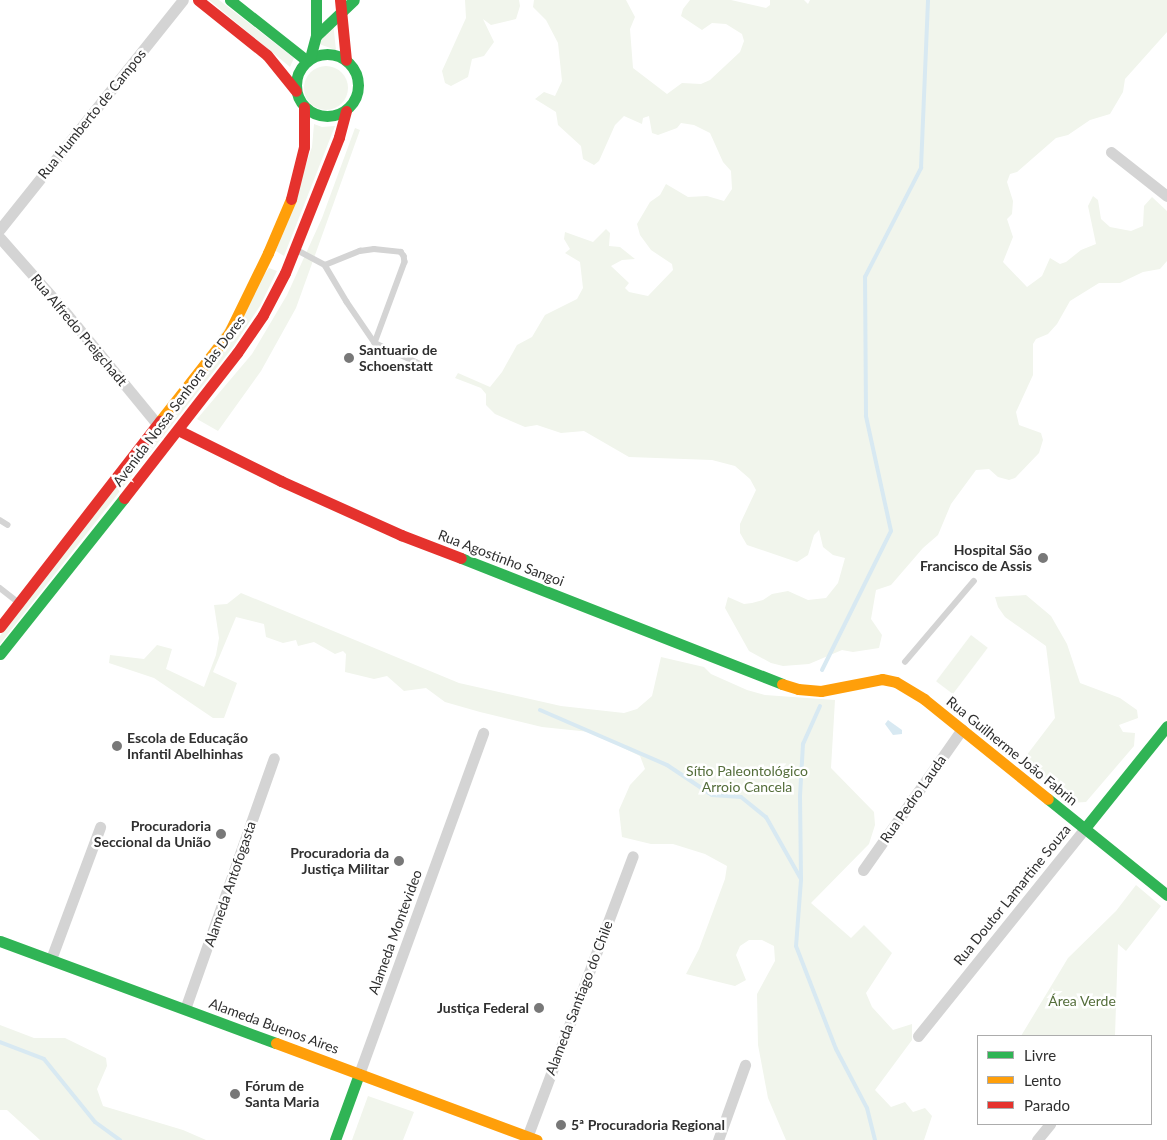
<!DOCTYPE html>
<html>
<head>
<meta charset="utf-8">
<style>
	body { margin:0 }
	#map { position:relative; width:1167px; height:1140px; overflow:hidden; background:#fff; font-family:Lato,sans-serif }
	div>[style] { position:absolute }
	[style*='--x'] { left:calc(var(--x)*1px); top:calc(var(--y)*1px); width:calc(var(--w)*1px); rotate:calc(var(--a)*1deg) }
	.green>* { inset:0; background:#f1f5ec; transform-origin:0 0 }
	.round { border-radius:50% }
	.water>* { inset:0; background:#d8e9f2 }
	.stream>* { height:4px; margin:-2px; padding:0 2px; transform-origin:2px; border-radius:2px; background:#d8e9f2 }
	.lane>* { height:5.5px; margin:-2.75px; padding:0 2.75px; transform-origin:2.75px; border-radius:2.75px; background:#d4d4d4 }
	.street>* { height:11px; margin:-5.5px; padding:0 5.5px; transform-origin:5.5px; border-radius:5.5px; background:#d4d4d4 }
	.fast>* { height:11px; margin:-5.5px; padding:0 5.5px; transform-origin:5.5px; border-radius:5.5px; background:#30b455 }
	.fast>.ring { margin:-5.5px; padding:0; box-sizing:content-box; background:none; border:11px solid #30b455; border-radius:50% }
	.slow>* { height:11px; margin:-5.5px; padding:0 5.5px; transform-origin:5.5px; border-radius:5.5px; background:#ff9f0a }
	.jam>* { height:11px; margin:-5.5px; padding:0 5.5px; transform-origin:5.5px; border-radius:5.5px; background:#e5322d }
	.dots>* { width:14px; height:14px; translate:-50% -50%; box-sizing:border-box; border:2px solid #fff; border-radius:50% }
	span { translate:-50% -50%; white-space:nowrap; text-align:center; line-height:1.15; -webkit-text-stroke:5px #fff; paint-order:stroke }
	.street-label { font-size:14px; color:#2f2f2f }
	.poi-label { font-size:14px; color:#2f2f2f; font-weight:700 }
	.left { translate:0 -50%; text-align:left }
	.right { translate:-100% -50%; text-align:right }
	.park-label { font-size:14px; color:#546d3a }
	.legend { position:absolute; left:977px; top:1035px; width:175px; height:90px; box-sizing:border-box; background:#fff; border:1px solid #acacac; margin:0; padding:6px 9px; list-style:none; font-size:15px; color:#2f2f2f }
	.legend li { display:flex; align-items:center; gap:10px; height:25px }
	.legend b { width:25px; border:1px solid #acacac }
</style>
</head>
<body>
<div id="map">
	<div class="green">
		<i style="clip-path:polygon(209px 0,219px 0,294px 58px,290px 67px)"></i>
		<i style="clip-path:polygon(465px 0,519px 0,520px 6px,516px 19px,491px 25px,483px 19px,494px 42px,484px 56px,472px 59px,468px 77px,451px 86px,445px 83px,442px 71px,466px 18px)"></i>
		<i style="clip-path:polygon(534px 0,626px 0,635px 17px,630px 29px,633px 68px,667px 94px,682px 83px,701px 84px,710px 80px,740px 52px,744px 41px,742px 34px,726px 24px,712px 23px,702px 30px,681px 16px,683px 9px,690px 0,731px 0,766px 8px,770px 5px,770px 0,804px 0,808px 4px,810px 0,1167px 0,1167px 32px,1125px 79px,1123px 92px,1110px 114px,1090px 120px,1068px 135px,1056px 138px,1017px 172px,1010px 174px,1007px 182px,1013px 201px,1012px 214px,1007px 219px,1013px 237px,1003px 262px,1027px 287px,1042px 276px,1050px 258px,1060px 264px,1066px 262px,1081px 250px,1096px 244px,1088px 206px,1093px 196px,1098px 200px,1101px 219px,1110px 227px,1131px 231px,1143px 226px,1144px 206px,1152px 197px,1167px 211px,1167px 261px,1160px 269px,1143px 272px,1120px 283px,1099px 283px,1070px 301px,1057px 324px,1048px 334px,1036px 339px,1033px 344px,1033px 375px,1016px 412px,1019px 425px,1041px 433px,1043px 440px,1039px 453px,1015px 478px,1009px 480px,998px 477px,989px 469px,976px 470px,951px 504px,938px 535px,923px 548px,891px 585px,876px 590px,871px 619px,882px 635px,879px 648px,853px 652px,842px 650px,809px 664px,783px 666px,771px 663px,749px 651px,725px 608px,728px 597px,744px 604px,752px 603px,763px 600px,772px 594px,788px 591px,808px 600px,826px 598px,838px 583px,845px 558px,833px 555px,823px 547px,819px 530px,814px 535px,808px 555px,797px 562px,747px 545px,740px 533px,740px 524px,756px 490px,750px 479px,735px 466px,712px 460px,629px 457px,584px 431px,561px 433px,537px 425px,525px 427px,495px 414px,486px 405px,486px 394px,481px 388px,455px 378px,458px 373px,490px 387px,502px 372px,517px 345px,532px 337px,545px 315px,577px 299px,583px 288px,580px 262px,565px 253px,570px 249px,564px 239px,565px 232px,593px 242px,606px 229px,610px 233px,609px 246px,620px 247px,635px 259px,622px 260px,611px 266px,629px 283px,625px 288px,629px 292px,648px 296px,673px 270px,672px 264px,651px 250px,640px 235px,637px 224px,650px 202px,660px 195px,666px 184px,688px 197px,707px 196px,724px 201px,732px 189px,731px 171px,723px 162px,710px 133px,694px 125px,681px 123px,677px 128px,658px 135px,652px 133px,649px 116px,643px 118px,642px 124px,624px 116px,615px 125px,599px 161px,594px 165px,583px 159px,581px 146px,558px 125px,556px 112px,535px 99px,544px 92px,555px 96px,562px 81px,558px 43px,546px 20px,533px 7px)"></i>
		<i style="clip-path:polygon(333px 22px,336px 50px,319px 44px)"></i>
		<i class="round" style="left:304px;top:66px;width:44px;height:44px"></i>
		<i style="clip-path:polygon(314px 124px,322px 127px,335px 126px,284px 256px,276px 251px,312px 147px)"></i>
		<i style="clip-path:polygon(355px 128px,360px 130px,296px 308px,261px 371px,218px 431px,197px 419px,252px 354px,287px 295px,322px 218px)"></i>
		<i style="clip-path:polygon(269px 268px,277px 271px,260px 306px,233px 347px,0 644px,0 636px)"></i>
		<i style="clip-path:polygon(241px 593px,459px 683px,561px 706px,624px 713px,637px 709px,652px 696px,661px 657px,704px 667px,711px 674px,747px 690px,765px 695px,835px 700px,831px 768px,874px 812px,875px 825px,869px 844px,811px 903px,851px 938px,864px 925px,892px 953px,866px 993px,872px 1007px,893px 1030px,912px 1024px,912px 1040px,875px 1090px,891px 1107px,905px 1102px,913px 1112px,925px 1108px,932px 1116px,924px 1140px,786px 1140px,768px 1098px,758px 1045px,757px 994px,775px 961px,774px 946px,762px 940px,749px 940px,740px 946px,736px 955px,746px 980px,735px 986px,686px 974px,699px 949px,725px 879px,727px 866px,705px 854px,673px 844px,651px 844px,622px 837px,619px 810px,630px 785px,645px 769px,640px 756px,590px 732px,542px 727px,480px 712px,445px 702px,426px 688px,404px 691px,387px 676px,374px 679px,345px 672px,346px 654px,343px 651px,335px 654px,314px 642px,298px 646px,296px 640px,283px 643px,266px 637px,264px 624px,236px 617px,213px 672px,237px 683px,224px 718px,213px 718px,154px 678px,109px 663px,110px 655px,144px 659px,157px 645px,172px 649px,166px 669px,204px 687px,216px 655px,219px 638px,214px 605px,227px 604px)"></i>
		<i style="clip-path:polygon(1026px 595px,1051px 616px,1067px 644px,1080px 683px,1120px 698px,1137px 710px,1138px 718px,1119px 725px,1123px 732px,1135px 733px,1134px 746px,1086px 802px,1069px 803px,1023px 760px,1055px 718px,1046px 646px,1005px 617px,998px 607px,995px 597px)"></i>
		<i style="left:971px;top:635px;width:21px;height:58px;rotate:37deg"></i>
		<i style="clip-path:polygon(1136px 885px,1161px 906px,1126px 951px,1118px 944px,1115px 1036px,1021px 1036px,1068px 958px,1116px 911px)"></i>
		<i style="clip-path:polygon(0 1025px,34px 1038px,65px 1038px,106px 1058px,107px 1066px,97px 1089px,103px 1106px,183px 1130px,206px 1140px,40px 1140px,7px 1110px,0 1110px)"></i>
		<i style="clip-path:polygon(368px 1096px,414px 1112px,403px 1140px,352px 1140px)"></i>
	</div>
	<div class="water">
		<i style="clip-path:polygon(888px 720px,902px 730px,902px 734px,893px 735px,885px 724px)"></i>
	</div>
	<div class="stream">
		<i style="--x:822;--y:670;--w:155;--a:-63.6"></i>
		<i style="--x:891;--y:531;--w:118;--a:-102.3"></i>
		<i style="--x:866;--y:416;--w:139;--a:-90.4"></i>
		<i style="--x:865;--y:277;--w:123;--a:-62.8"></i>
		<i style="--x:921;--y:168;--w:168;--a:-87.6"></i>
		<i style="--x:820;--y:706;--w:42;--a:114.1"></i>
		<i style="--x:803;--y:744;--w:52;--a:93.3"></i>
		<i style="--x:800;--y:796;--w:84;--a:89.3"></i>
		<i style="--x:801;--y:880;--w:66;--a:94.3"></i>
		<i style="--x:796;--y:946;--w:110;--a:68.8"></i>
		<i style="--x:836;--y:1049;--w:67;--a:62.3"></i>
		<i style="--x:867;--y:1108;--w:33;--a:76"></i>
		<i style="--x:540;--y:710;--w:138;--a:23.4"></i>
		<i style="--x:667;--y:765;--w:54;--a:33.7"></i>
		<i style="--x:712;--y:795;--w:29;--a:4"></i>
		<i style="--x:741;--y:797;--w:32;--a:39"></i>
		<i style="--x:766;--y:817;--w:71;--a:60.6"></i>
		<i style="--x:0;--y:1042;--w:47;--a:21.1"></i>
		<i style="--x:44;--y:1059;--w:81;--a:51"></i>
		<i style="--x:95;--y:1122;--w:31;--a:36"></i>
	</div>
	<div class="lane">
		<i style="--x:297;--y:250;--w:32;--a:28"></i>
		<i style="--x:325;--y:265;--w:43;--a:59.3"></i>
		<i style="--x:347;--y:302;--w:50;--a:55.7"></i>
		<i style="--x:375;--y:343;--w:50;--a:25"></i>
		<i style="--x:325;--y:265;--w:38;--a:-22"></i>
		<i style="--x:360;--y:251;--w:14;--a:-8"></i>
		<i style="--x:374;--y:249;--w:27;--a:6"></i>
		<i style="--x:401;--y:252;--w:5;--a:53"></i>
		<i style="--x:404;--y:256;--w:6;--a:81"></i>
		<i style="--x:405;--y:262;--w:86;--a:110.3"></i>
		<i style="--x:0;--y:520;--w:9;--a:32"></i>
		<i style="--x:0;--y:588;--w:23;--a:38"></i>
		<i style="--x:905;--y:662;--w:106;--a:-49.6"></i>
	</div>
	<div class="street">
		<i style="--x:1111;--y:152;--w:71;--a:38.2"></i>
		<i style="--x:0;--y:229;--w:293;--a:-51.4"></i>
		<i style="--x:0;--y:238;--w:92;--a:48.5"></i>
		<i style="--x:61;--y:307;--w:151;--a:50.6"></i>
		<i style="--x:863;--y:870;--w:172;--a:-54.9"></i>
		<i style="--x:51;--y:959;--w:141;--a:-69.6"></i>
		<i style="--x:185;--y:1009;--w:266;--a:-70.5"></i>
		<i style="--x:918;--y:1036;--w:267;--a:-51.2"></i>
		<i style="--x:359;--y:1074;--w:363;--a:-70"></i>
		<i style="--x:526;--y:1140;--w:303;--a:-69.4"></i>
		<i style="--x:718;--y:1140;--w:80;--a:-70.2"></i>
		<i style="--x:1037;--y:1140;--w:21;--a:-51"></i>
	</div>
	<div class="fast">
		<i style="--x:230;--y:0;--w:97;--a:38.3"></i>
		<i style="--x:316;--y:36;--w:52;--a:-43.5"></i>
		<i class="ring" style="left:296px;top:54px;width:51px;height:51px"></i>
		<i style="--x:310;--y:58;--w:23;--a:-75"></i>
		<i style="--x:316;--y:36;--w:36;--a:-90"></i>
		<i style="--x:461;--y:558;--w:345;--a:21.4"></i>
		<i style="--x:0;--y:654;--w:199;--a:-51.5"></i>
		<i style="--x:1048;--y:799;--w:153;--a:38.9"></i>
		<i style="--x:1085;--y:828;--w:131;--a:-51.2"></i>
		<i style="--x:0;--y:941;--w:294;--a:20.3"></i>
		<i style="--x:335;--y:1140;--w:70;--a:-70"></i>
	</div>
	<div class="slow">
		<i style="--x:160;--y:421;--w:112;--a:-51.9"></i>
		<i style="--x:229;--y:333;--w:89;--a:-64"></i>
		<i style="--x:268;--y:253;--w:59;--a:-66.9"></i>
		<i style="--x:782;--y:684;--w:17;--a:17"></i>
		<i style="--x:798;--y:689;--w:23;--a:5"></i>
		<i style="--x:821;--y:691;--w:62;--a:-11.1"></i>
		<i style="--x:882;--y:679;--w:14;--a:12"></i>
		<i style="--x:896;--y:682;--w:33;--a:31"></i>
		<i style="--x:924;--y:699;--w:159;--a:38.9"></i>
		<i style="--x:276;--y:1043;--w:278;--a:20.4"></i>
	</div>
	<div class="jam">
		<i style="--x:198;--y:0;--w:88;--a:38.6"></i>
		<i style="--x:267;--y:55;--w:46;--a:51.1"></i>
		<i style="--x:340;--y:0;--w:60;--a:84.3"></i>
		<i style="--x:291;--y:199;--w:54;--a:-76"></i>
		<i style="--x:304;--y:147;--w:40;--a:-90"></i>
		<i style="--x:178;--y:430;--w:115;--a:26.3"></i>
		<i style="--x:281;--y:481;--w:132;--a:24.2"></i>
		<i style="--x:401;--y:535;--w:64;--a:21"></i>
		<i style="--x:124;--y:498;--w:184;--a:-52.1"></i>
		<i style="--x:237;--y:353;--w:46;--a:-55.6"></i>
		<i style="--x:263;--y:315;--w:47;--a:-62.4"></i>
		<i style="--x:285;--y:273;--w:146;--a:-68.3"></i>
		<i style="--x:339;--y:137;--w:27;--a:-75"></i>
		<i style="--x:0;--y:627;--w:261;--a:-52.2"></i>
	</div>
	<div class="dots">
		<i style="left:349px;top:358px;background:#787878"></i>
		<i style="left:1043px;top:558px;background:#787878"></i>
		<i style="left:117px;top:746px;background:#787878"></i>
		<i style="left:221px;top:834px;background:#787878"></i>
		<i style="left:399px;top:861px;background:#787878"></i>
		<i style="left:539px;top:1008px;background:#787878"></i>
		<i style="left:235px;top:1094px;background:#787878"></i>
		<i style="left:561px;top:1125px;background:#787878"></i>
	</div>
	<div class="street-label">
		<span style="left:92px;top:114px;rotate:-51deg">Rua Humberto de Campos</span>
		<span style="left:79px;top:330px;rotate:50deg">Rua Alfredo Preigchadt</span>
		<span style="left:179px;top:401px;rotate:-53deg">Avenida Nossa Senhora das Dores</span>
		<span style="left:501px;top:558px;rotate:21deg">Rua Agostinho Sangoi</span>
		<span style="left:1012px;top:751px;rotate:39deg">Rua Guilherme João Fabrin</span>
		<span style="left:913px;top:799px;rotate:-55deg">Rua Pedro Lauda</span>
		<span style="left:230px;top:884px;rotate:-71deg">Alameda Antofogasta</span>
		<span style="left:1012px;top:895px;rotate:-51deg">Rua Doutor Lamartine Souza</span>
		<span style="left:395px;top:932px;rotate:-70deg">Alameda Montevideo</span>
		<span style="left:579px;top:998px;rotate:-69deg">Alameda Santiago do Chile</span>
		<span style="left:274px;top:1026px;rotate:20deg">Alameda Buenos Aires</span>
	</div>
	<div class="poi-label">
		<span class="left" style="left:359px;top:358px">Santuario de<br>Schoenstatt</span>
		<span class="right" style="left:1032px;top:558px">Hospital São<br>Francisco de Assis</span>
		<span class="left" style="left:127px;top:746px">Escola de Educação<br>Infantil Abelhinhas</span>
		<span class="right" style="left:211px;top:834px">Procuradoria<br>Seccional da União</span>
		<span class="right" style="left:389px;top:861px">Procuradoria da<br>Justiça Militar</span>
		<span class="right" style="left:529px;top:1008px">Justiça Federal</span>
		<span class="left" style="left:245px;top:1094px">Fórum de<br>Santa Maria</span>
		<span class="left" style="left:571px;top:1125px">5ª Procuradoria Regional</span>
	</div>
	<div class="park-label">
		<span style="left:747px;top:779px">Sítio Paleontológico<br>Arroio Cancela</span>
		<span style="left:1082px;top:1001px">Área Verde</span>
	</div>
	<ul class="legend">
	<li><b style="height:6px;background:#30b455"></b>Livre</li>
	<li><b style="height:6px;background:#ff9f0a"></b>Lento</li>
	<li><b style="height:6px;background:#e5322d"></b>Parado</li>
	</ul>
</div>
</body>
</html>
